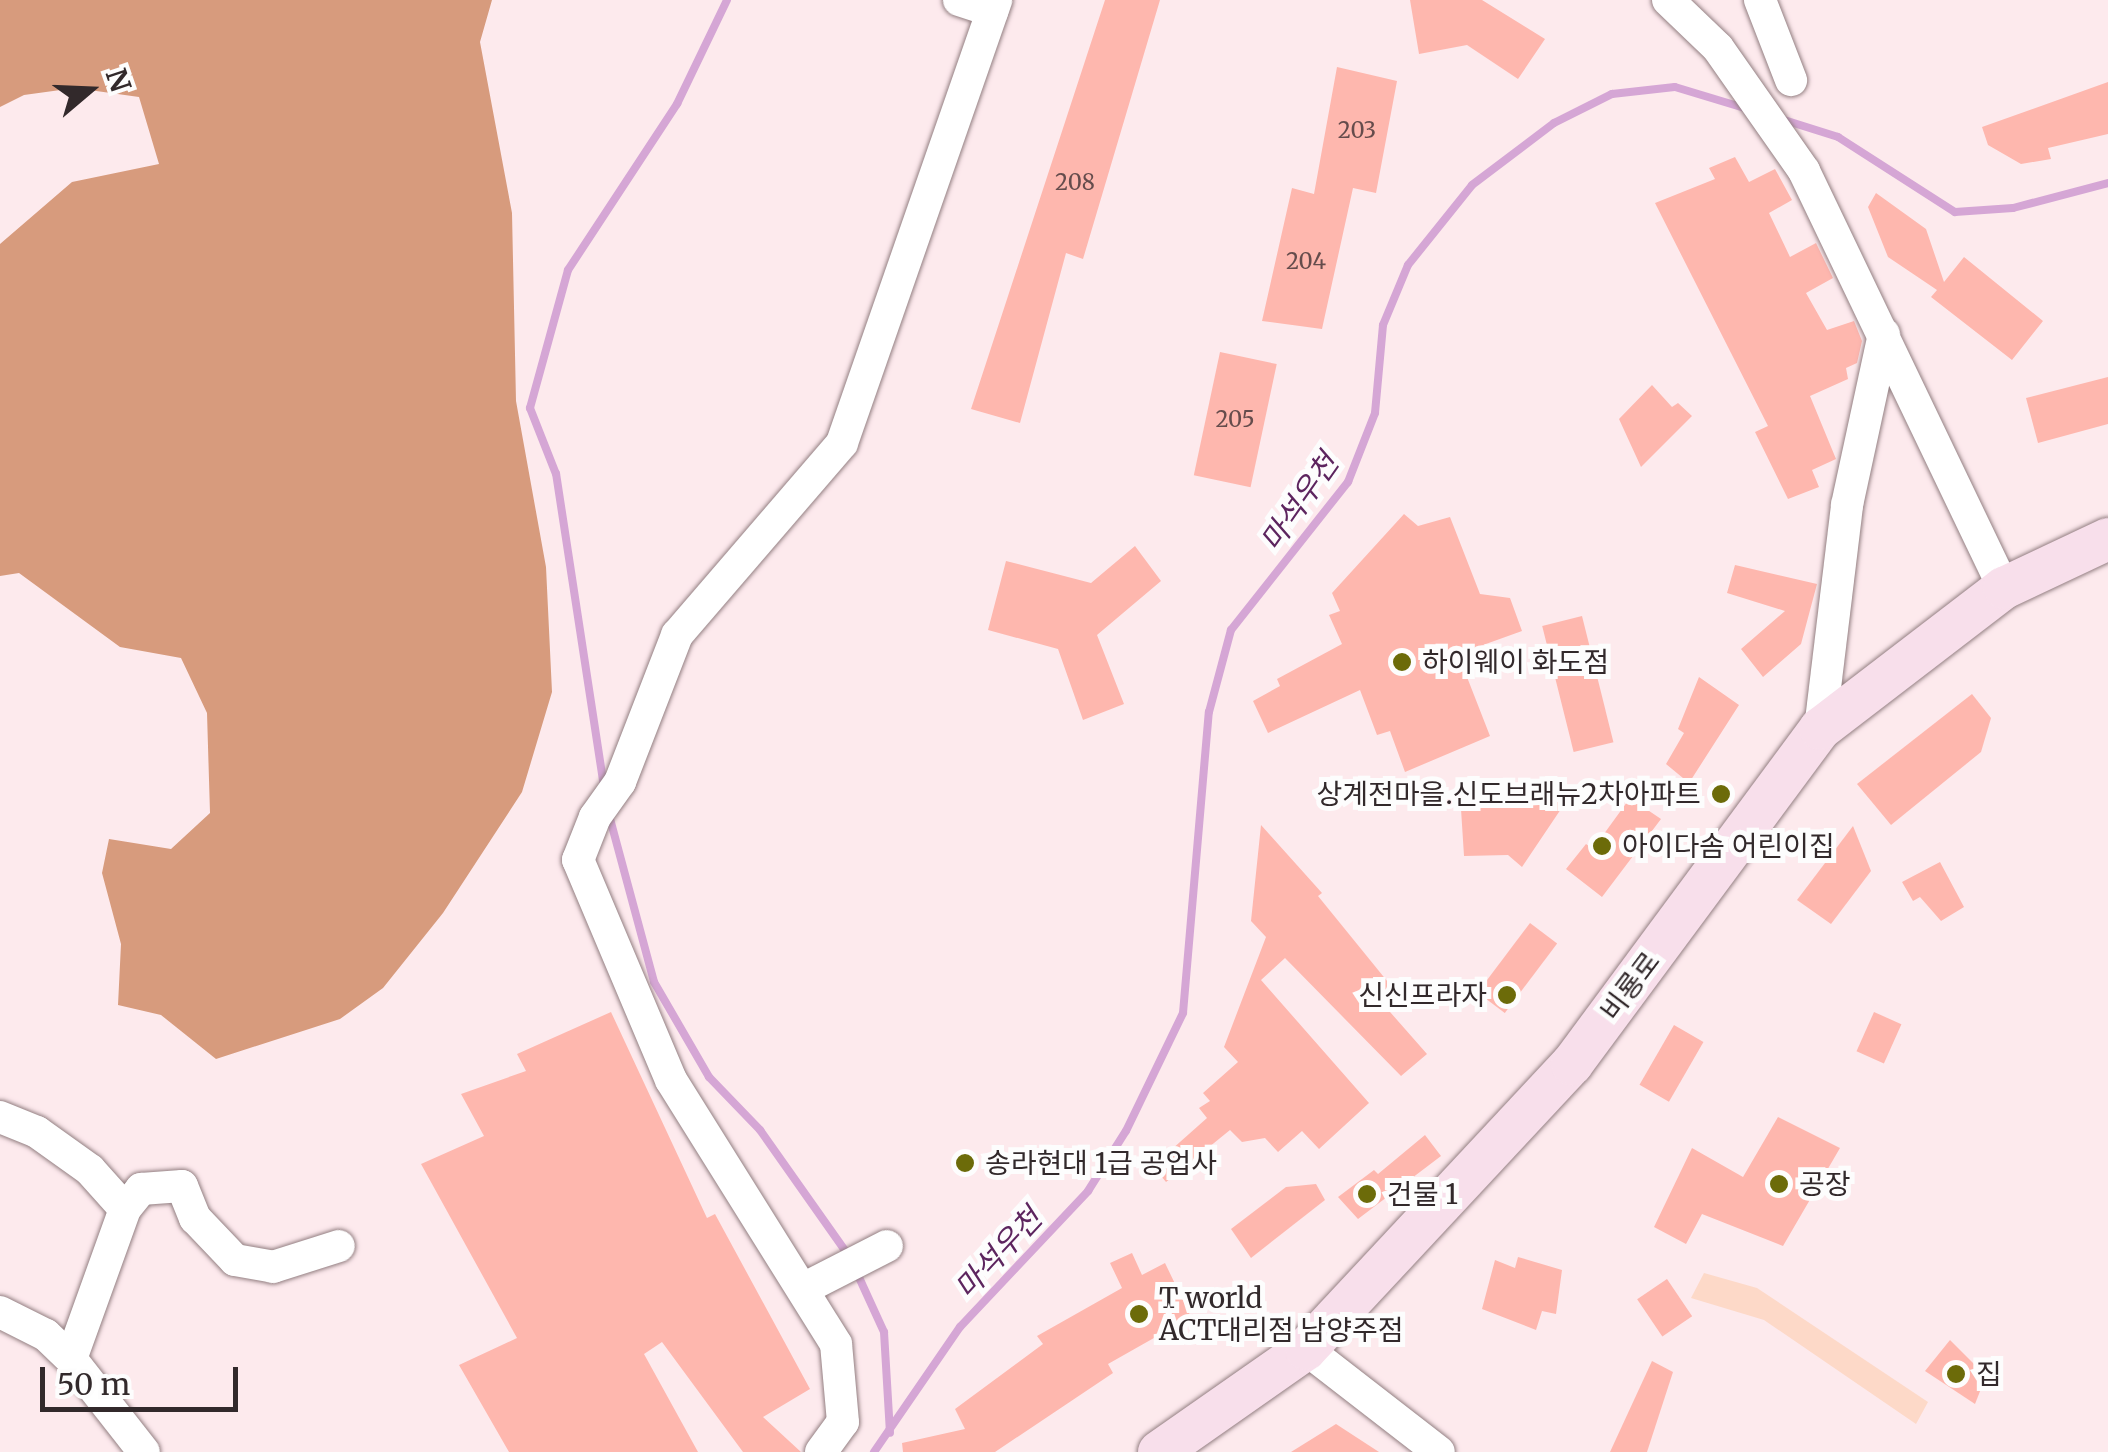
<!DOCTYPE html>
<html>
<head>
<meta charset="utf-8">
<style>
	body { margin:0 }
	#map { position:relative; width:2108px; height:1452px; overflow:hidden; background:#fdeaed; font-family:Merriweather,"Noto Sans KR",serif }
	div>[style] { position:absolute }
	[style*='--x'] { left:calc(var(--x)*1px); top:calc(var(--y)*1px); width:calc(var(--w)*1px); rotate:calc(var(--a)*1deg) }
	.green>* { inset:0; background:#fdd9c8 }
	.forest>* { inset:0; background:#d79b7d }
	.stream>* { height:8px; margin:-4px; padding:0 4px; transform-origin:4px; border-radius:4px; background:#d5a6d5 }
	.building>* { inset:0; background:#feb7ae; transform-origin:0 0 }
	.roads { filter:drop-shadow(0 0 2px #937f82) drop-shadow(0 0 2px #937f82) }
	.minor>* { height:32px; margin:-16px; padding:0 16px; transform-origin:16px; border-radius:16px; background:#fff }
	.major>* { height:42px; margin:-21px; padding:0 21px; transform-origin:21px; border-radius:21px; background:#f8dfeb }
	.dots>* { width:28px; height:28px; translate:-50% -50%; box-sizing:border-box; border:5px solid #fdfdfd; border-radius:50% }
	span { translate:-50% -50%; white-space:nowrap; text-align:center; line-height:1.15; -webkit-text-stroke:10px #fdfdfd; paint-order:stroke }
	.number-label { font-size:22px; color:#654c4c }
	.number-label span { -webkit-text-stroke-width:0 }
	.poi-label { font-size:28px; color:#32292b }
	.left { translate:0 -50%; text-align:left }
	.right { translate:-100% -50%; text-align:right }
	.street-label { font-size:28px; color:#32292b }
	.water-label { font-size:30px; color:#5d255f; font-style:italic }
	.north { position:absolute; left:40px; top:40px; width:100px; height:100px; -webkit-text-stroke:8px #fdfdfd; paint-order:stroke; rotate:71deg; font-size:28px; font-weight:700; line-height:40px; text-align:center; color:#32292b }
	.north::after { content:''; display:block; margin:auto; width:35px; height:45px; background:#32292b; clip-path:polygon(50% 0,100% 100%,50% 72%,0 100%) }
	.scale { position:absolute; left:40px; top:1367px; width:198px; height:45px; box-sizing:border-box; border:5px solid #32292b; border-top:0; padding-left:12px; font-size:30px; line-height:35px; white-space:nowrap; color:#32292b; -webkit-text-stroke:8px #fdfdfd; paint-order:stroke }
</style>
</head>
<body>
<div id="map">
	<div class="green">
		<i style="clip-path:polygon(1704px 1273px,1757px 1288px,1928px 1402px,1916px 1424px,1764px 1320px,1691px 1298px)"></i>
	</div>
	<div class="forest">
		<i style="clip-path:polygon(0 0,492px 0,480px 42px,512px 213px,516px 401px,546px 567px,552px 692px,522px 792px,443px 913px,383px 988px,340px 1019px,216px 1059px,161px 1015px,118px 1005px,121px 944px,102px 873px,109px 839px,171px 849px,210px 813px,207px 713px,181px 658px,120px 647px,19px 573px,0 576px,0 244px,72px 182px,159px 164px,139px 97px,75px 88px,24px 95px,0 107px)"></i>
	</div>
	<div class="stream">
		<i style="--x:1781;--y:119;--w:60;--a:17.5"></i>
		<i style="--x:1838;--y:137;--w:139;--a:32.7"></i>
		<i style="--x:1955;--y:212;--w:58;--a:-3.9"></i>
		<i style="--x:2013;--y:208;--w:98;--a:-14.7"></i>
		<i style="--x:604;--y:787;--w:317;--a:-98.7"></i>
		<i style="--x:556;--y:474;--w:71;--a:-111.5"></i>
		<i style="--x:530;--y:408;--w:143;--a:-74.6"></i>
		<i style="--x:568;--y:270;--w:199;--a:-56.7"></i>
		<i style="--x:677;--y:104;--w:115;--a:-64.3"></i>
		<i style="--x:609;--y:815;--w:173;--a:74.9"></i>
		<i style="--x:654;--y:982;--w:110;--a:59.9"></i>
		<i style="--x:709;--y:1077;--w:74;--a:46.1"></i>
		<i style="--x:760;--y:1130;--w:154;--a:54.8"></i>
		<i style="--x:857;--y:1273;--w:65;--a:65.4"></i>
		<i style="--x:884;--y:1332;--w:101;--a:86.6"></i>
		<i style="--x:874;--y:1452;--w:152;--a:-55.5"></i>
		<i style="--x:960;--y:1327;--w:187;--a:-46.7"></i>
		<i style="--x:1088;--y:1191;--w:71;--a:-57.7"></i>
		<i style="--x:1126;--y:1131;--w:131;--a:-64.2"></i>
		<i style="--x:1183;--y:1013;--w:302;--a:-85.1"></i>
		<i style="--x:1209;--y:712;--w:85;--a:-75"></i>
		<i style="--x:1231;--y:630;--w:189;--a:-51.7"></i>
		<i style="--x:1348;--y:482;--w:74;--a:-68.6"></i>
		<i style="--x:1375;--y:413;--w:88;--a:-84.8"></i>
		<i style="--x:1383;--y:325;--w:65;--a:-67.4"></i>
		<i style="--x:1408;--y:265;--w:102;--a:-51.3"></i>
		<i style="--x:1472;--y:185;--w:103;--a:-37.1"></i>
		<i style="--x:1554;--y:123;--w:65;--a:-26.6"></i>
		<i style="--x:1612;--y:94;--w:63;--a:-6.3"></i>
		<i style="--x:1675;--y:87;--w:76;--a:16.8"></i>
	</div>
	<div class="building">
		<i style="clip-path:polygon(1105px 0,1160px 0,1083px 259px,1066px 253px,1020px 423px,971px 409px)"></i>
		<i style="clip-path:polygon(1410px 0,1482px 0,1545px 39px,1518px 79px,1467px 45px,1419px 54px)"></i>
		<i style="clip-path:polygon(1337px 67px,1397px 81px,1376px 193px,1353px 188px,1322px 329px,1262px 321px,1292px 188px,1314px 194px)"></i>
		<i style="clip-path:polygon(2108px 82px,2108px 134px,2048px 148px,2051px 159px,2021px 164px,1988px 145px,1982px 127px)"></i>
		<i style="clip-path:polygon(1735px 157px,1749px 182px,1775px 169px,1792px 200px,1769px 213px,1790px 257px,1816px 243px,1833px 278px,1806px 293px,1827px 330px,1854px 321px,1862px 341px,1857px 363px,1846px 368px,1848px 379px,1810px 396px,1836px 459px,1812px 470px,1819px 487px,1788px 499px,1755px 432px,1768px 426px,1655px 203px,1715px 179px,1709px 168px)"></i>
		<i style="clip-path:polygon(1876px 193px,1926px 229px,1944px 282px,1964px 257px,2043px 321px,2012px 360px,1931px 297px,1937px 290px,1888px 257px,1868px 207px)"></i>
		<i style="left:1220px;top:352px;width:58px;height:126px;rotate:12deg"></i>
		<i style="clip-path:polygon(2108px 377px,2108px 424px,2038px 443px,2026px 398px)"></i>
		<i style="clip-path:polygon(1652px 385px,1672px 407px,1678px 403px,1692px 416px,1641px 467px,1619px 419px)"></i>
		<i style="clip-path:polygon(1404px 514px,1418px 526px,1450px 517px,1480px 594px,1510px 598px,1522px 631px,1458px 654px,1490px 736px,1405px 772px,1390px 731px,1377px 735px,1360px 690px,1268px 733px,1253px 701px,1280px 686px,1277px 679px,1342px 644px,1329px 615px,1340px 611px,1332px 593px)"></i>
		<i style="clip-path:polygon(1135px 546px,1161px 581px,1097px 635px,1124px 704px,1083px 720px,1058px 649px,988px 630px,1006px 561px,1091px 583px)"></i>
		<i style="clip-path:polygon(1735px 565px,1817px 584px,1801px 644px,1763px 677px,1741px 649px,1785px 611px,1727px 593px)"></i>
		<i style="left:1582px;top:616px;width:130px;height:41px;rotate:76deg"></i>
		<i style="clip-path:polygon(1699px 677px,1739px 705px,1689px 783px,1666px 764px,1684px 733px,1678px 729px)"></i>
		<i style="clip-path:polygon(1972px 694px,1991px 718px,1981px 752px,1891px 825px,1857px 784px)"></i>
		<i style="clip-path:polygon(1540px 780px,1563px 799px,1563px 806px,1522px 867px,1508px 855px,1464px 856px,1461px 809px,1491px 807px,1491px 800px)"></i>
		<i style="clip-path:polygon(1630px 798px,1661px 819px,1602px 897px,1566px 869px,1586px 844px,1593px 849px)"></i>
		<i style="clip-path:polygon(1261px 825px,1322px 893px,1318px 896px,1396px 992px,1383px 1004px,1427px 1054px,1401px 1076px,1285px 958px,1261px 980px,1369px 1103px,1319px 1149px,1302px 1131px,1278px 1152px,1265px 1138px,1242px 1142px,1230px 1130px,1166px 1182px,1153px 1166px,1207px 1118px,1199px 1108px,1210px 1101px,1203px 1093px,1238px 1062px,1224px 1047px,1266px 937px,1251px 921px)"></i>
		<i style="clip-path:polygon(1853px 826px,1871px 871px,1831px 924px,1797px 900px)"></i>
		<i style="clip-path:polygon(1940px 862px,1964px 907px,1941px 921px,1920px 897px,1913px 901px,1902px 882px)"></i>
		<i style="left:1530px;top:923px;width:34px;height:87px;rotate:37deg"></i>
		<i style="clip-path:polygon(611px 1012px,707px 1218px,715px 1214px,810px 1389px,763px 1417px,801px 1452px,743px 1452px,662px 1342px,644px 1354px,698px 1452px,509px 1452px,459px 1365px,517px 1338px,421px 1164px,484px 1136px,461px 1094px,526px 1071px,517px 1054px)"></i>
		<i style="left:1874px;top:1012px;width:30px;height:43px;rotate:24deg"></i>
		<i style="left:1674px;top:1025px;width:34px;height:69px;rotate:30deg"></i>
		<i style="clip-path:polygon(1778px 1117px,1840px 1148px,1783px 1246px,1702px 1214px,1686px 1244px,1654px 1227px,1692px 1148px,1743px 1177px)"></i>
		<i style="clip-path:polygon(1425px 1135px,1441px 1156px,1358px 1219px,1338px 1197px,1374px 1170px,1378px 1174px)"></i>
		<i style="clip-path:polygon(1316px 1184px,1325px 1200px,1251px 1258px,1231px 1229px,1286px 1187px)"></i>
		<i style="clip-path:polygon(1132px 1253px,1142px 1275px,1165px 1263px,1191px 1317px,1108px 1364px,1113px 1373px,995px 1452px,903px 1452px,902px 1443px,965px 1429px,955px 1409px,1043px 1344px,1037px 1336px,1122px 1288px,1110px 1263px)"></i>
		<i style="clip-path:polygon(1518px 1257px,1562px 1270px,1556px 1314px,1542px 1311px,1536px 1330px,1482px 1309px,1495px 1260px,1515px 1268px)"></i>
		<i style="left:1667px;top:1279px;width:45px;height:36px;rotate:56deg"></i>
		<i style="clip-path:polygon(1950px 1340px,1986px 1376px,1975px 1404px,1925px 1371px)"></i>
		<i style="clip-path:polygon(1652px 1361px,1673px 1372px,1647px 1452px,1610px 1452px)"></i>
		<i style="clip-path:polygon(1336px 1424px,1379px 1452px,1291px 1452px)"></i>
	</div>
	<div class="roads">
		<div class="minor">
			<i style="--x:959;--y:0;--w:35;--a:18"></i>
			<i style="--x:1668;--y:0;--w:69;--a:43.8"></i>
			<i style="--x:1718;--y:48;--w:150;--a:55"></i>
			<i style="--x:1804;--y:171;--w:462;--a:64.4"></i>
			<i style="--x:1760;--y:0;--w:86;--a:68.8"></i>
			<i style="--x:1820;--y:729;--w:226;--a:-83.1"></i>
			<i style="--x:1847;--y:505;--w:175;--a:-77.8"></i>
			<i style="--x:0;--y:1117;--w:40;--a:22"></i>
			<i style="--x:37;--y:1132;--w:65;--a:35.6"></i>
			<i style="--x:90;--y:1170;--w:52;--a:48.1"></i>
			<i style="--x:125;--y:1209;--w:159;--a:109.8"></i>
			<i style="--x:125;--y:1209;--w:26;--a:-51"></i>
			<i style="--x:141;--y:1189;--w:41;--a:-4.2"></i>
			<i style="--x:182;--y:1186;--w:35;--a:68"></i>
			<i style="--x:195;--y:1218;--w:58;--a:46.4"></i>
			<i style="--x:235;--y:1260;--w:39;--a:10"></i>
			<i style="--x:273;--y:1267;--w:69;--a:-17.7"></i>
			<i style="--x:805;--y:1288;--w:92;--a:-27.1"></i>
			<i style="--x:0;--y:1312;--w:51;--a:26.6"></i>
			<i style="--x:46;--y:1335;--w:35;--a:44"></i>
			<i style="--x:71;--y:1359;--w:118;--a:51.9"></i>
			<i style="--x:1306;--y:1349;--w:168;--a:37.8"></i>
			<i style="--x:821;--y:1452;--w:37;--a:-54"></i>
			<i style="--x:843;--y:1422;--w:78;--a:-95.1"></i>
			<i style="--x:836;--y:1344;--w:311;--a:-122"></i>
			<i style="--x:671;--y:1080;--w:239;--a:-112.9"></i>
			<i style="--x:578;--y:860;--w:46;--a:-68.4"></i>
			<i style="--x:595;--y:817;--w:43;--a:-54.5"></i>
			<i style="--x:620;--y:782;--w:158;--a:-68.8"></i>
			<i style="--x:677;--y:635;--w:253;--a:-49.3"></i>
			<i style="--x:842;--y:443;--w:469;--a:-70.8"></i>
		</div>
		<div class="major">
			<i style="--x:1159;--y:1452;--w:179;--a:-35"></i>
			<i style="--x:1306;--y:1349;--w:390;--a:-47"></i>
			<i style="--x:1572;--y:1064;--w:417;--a:-53.5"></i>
			<i style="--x:1820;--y:729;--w:232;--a:-37.5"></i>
			<i style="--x:2004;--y:588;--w:115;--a:-25.2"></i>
		</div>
	</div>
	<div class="dots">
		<i style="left:1402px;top:662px;background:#6c6b09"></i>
		<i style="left:1721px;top:794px;background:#6c6b09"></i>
		<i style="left:1602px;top:846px;background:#6c6b09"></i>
		<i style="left:1507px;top:995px;background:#6c6b09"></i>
		<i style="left:965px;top:1163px;background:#6c6b09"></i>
		<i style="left:1779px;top:1184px;background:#6c6b09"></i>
		<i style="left:1367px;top:1194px;background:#6c6b09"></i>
		<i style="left:1139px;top:1314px;background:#6c6b09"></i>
		<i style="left:1956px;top:1374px;background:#6c6b09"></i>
	</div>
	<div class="number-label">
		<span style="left:1357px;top:131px">203</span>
		<span style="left:1075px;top:183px">208</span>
		<span style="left:1306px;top:262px">204</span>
		<span style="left:1235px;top:420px">205</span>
	</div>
	<div class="poi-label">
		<span class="left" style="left:1422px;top:662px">하이웨이 화도점</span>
		<span class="right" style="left:1701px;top:794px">상계전마을.신도브래뉴2차아파트</span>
		<span class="left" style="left:1622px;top:846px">아이다솜 어린이집</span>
		<span class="right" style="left:1487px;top:995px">신신프라자</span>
		<span class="left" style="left:985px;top:1163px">송라현대 1급 공업사</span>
		<span class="left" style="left:1799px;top:1184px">공장</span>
		<span class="left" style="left:1387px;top:1194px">건물 1</span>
		<span class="left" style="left:1159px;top:1314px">T world<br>ACT대리점 남양주점</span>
		<span class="left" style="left:1976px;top:1374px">집</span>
	</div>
	<div class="street-label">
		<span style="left:1630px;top:986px;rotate:-53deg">비룡로</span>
	</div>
	<div class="water-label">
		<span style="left:1299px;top:502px;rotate:-55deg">마석우천</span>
		<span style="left:998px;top:1253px;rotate:-47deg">마석우천</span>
	</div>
	<div class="north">N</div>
	<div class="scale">50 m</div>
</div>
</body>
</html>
